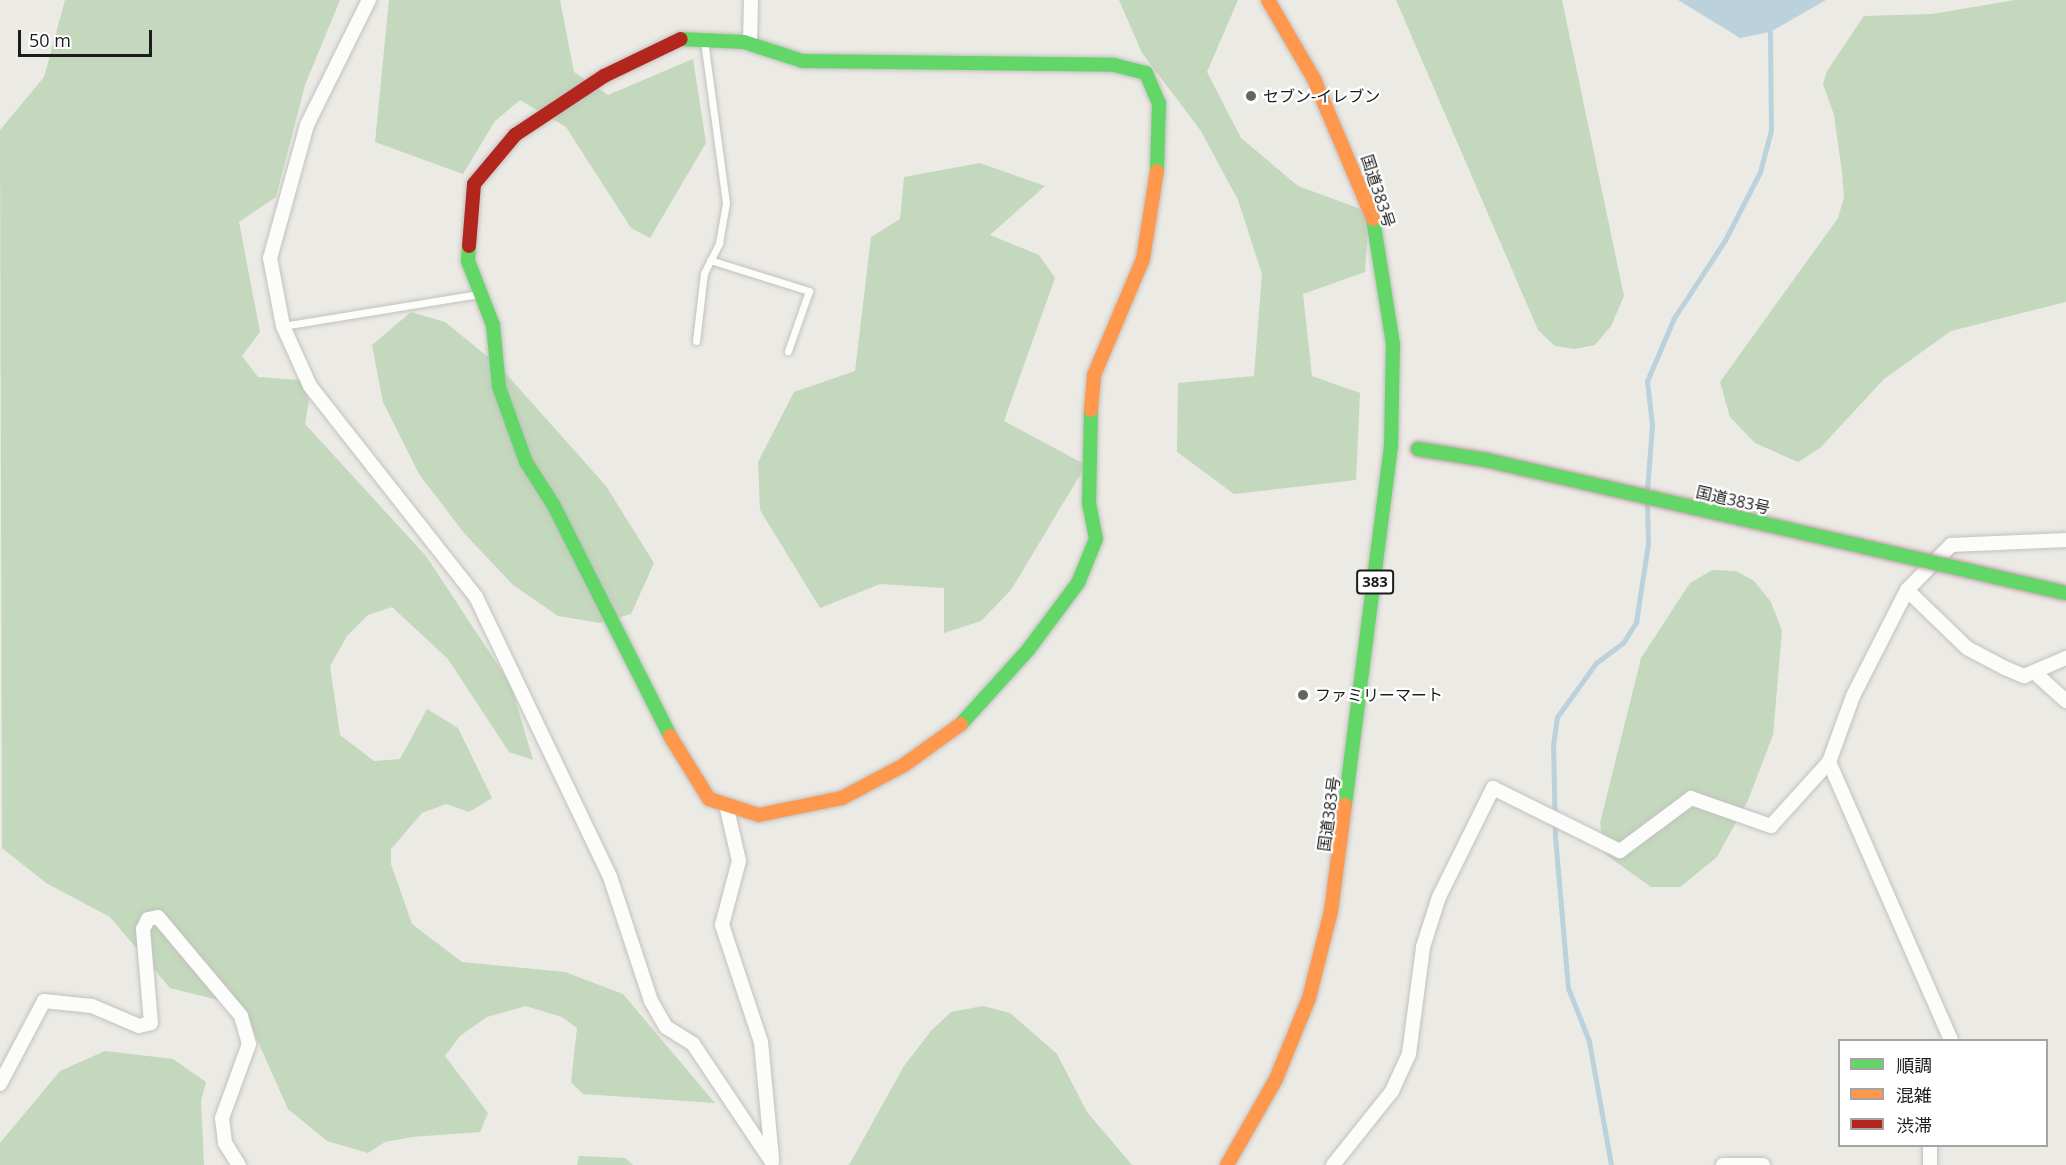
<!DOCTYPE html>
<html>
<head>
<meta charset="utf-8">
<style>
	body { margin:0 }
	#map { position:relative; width:2066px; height:1165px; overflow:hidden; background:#ebeae5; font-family:"Open Sans","Noto Sans JP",sans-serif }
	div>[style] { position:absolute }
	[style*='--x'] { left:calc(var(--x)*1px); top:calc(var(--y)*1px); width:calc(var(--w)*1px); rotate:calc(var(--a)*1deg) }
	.forest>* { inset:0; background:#c3d8bc }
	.water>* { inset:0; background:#bbd1db }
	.stream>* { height:5px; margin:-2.5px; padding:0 2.5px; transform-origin:2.5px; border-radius:2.5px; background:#bbd1db }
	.roads { filter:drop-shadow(0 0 2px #c2c1bf) drop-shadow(0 0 2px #c2c1bf) }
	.lane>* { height:7px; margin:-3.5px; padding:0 3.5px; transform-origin:3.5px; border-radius:3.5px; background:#fcfcfb }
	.street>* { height:14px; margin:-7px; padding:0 7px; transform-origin:7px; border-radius:7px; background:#fcfcfb }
	.fast>* { height:14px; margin:-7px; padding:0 7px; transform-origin:7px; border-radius:7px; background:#63d668 }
	.slow>* { height:14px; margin:-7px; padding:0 7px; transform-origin:7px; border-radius:7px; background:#ff974d }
	.jam>* { height:14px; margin:-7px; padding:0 7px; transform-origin:7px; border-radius:7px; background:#b3261e }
	.bridges { filter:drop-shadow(0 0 2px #bd9fa4) drop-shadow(0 0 2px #bd9fa4) }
	.fast-bridge>* { height:14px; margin:-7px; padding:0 7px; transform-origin:7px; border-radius:7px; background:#63d668 }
	.dots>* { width:16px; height:16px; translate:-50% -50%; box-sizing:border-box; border:3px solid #fff; border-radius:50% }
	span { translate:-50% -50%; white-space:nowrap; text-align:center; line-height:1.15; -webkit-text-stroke:4.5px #fff; paint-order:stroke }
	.shield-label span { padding:2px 4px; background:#fff; border:2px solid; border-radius:4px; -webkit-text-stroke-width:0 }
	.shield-label { font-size:15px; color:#1c1c1c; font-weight:700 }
	.poi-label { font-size:16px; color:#1c1c1c }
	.left { translate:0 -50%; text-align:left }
	.street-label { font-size:16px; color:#1c1c1c }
	.legend { position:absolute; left:1838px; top:1039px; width:210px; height:108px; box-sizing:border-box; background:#fff; border:2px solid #a4a4a4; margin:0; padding:8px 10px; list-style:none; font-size:18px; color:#1c1c1c }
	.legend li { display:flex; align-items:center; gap:12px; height:30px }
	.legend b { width:30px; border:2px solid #a4a4a4 }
	.scale { position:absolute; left:18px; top:30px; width:134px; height:27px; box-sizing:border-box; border:3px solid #1c1c1c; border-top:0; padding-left:8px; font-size:18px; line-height:21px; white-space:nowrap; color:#1c1c1c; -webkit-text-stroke:4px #fff; paint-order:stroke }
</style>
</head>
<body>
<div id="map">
	<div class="forest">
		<i style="clip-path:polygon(65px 0,340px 0,305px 85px,276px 197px,239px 222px,260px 332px,242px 356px,258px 377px,300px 380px,309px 400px,305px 424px,426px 556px,511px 685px,533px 760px,509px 752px,448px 659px,392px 607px,368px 615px,347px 636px,330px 666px,340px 735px,374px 761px,400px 759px,427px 709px,458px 728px,492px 798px,469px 812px,446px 804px,422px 813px,391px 849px,391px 864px,412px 924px,462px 962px,565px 972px,623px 994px,715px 1103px,583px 1094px,571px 1082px,577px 1028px,562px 1017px,526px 1006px,487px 1017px,460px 1036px,445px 1056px,488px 1113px,480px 1132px,412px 1137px,385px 1142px,368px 1153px,327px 1141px,288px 1109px,242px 1006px,170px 988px,110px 917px,46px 883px,2px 848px,0 130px,44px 77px)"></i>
		<i style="clip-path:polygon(389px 0,560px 0,574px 72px,608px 95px,693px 59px,706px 143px,650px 238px,631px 228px,566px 127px,520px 100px,495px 121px,463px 174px,375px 142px)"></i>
		<i style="clip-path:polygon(1119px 0,1238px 0,1207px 72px,1241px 138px,1298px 186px,1369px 212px,1365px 272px,1303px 294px,1312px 376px,1360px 393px,1356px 480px,1234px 494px,1177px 452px,1178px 383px,1254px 376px,1262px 274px,1238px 200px,1201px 131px,1142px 53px)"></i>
		<i style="clip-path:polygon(1396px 0,1562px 0,1624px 296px,1611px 326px,1595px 345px,1574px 349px,1555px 346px,1538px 330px)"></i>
		<i style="clip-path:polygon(2015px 0,2066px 0,2066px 302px,1951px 331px,1884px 379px,1820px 448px,1798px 462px,1755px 443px,1730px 417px,1720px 382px,1838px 218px,1844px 197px,1842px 172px,1834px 115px,1823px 84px,1827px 71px,1864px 16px,1932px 14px)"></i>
		<i style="clip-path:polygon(980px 163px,1045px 186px,990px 235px,1039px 255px,1055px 278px,1004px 421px,1086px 465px,1011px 590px,981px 621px,944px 633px,944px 588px,880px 584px,820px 608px,760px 510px,758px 462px,794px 392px,855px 371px,871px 237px,900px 219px,904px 177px)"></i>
		<i style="clip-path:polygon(411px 312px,445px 322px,499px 366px,606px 486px,654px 563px,631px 614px,600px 623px,558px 616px,513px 585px,464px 533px,419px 474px,383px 402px,372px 345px)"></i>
		<i style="clip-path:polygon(1712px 570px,1736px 571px,1754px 581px,1771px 602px,1782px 631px,1773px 735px,1748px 800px,1717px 857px,1680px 887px,1651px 887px,1605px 854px,1600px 823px,1641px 658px,1690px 583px)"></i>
		<i style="clip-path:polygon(983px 1006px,1010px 1013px,1057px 1054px,1087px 1112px,1132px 1165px,849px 1165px,904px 1066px,931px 1031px,951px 1012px)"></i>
		<i style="clip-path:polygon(105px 1051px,173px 1059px,206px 1082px,201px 1101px,204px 1165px,0 1165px,0 1143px,60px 1071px)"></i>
		<i style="clip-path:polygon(579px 1156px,625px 1158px,633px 1165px,577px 1165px)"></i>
	</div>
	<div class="water">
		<i style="clip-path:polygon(1678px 0,1826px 0,1770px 32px,1740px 38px)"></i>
	</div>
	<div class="stream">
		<i style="--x:1647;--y:491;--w:66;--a:-85.7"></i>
		<i style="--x:1652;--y:425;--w:44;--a:-96.5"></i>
		<i style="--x:1647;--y:381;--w:69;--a:-66.8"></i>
		<i style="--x:1674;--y:318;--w:93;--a:-56.8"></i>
		<i style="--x:1725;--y:240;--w:76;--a:-62.8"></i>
		<i style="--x:1760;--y:172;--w:43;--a:-75.3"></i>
		<i style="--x:1771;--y:130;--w:98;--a:-90.6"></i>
		<i style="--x:1611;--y:1165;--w:126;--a:-100.1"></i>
		<i style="--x:1589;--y:1041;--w:57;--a:-111.6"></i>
		<i style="--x:1568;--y:988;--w:152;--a:-94.9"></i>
		<i style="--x:1555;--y:837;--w:92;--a:-91.2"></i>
		<i style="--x:1553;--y:745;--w:28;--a:-82"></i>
		<i style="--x:1557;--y:717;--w:67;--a:-54.2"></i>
		<i style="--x:1596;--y:663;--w:34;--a:-37"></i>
		<i style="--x:1623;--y:643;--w:25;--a:-58"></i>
		<i style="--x:1636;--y:622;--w:79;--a:-81.3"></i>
		<i style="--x:1648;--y:544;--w:41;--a:-91.4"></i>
	</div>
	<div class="roads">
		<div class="lane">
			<i style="--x:710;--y:260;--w:104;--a:17.4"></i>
			<i style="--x:809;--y:291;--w:64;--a:109.3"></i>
			<i style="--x:283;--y:326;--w:198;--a:-9.3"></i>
			<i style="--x:696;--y:341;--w:68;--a:-83.3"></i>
			<i style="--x:704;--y:273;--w:34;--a:-63"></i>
			<i style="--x:719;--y:243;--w:41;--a:-80.1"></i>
			<i style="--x:726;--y:203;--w:163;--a:-97.7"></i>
		</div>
		<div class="street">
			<i style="--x:369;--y:0;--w:140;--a:116.4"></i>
			<i style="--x:307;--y:125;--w:138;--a:105.5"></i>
			<i style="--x:270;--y:258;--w:69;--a:79.2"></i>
			<i style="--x:283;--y:326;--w:66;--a:65.8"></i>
			<i style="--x:310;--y:386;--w:268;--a:51.8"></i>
			<i style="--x:476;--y:597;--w:310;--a:64.4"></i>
			<i style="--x:610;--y:877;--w:131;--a:71.7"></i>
			<i style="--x:651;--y:1001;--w:30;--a:60"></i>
			<i style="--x:666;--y:1027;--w:32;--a:32"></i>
			<i style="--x:693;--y:1044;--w:142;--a:56.2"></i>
			<i style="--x:750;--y:44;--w:44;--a:-88.7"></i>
			<i style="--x:1907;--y:590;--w:83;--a:44"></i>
			<i style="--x:1967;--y:648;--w:43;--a:27.8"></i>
			<i style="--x:2005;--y:668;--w:21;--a:23"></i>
			<i style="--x:2024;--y:676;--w:46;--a:-23.2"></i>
			<i style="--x:2035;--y:673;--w:42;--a:42.1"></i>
			<i style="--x:1829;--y:762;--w:304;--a:66.3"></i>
			<i style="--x:727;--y:809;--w:53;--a:77"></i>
			<i style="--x:739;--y:861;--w:66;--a:104.9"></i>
			<i style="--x:722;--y:925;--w:123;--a:71.6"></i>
			<i style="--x:761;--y:1042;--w:118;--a:84.6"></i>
			<i style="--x:0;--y:1084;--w:94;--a:-62.1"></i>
			<i style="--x:44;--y:1001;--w:48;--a:5.9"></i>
			<i style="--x:92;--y:1006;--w:51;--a:23.1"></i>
			<i style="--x:139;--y:1026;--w:12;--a:-14"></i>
			<i style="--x:151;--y:1023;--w:94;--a:-94.9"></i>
			<i style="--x:143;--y:929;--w:11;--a:-63"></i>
			<i style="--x:148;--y:919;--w:10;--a:-11"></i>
			<i style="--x:158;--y:917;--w:129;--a:50"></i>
			<i style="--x:241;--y:1016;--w:29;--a:74"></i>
			<i style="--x:249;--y:1044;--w:79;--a:110"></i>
			<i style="--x:222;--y:1118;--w:25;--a:83"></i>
			<i style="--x:225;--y:1143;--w:26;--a:58"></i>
			<i style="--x:1333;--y:1165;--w:95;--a:-51.4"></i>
			<i style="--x:1392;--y:1091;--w:41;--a:-65.3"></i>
			<i style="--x:1409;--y:1054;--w:108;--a:-82.5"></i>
			<i style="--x:1423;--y:947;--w:52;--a:-72.3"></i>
			<i style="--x:1439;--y:897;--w:122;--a:-63.6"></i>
			<i style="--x:1493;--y:788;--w:142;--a:26.4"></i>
			<i style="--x:1620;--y:851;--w:89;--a:-36.7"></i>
			<i style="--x:1691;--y:798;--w:85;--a:19.3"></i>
			<i style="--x:1771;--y:826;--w:86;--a:-47.8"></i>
			<i style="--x:1829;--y:762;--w:70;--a:-70"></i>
			<i style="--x:1853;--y:696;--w:119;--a:-63"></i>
			<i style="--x:1907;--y:590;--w:63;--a:-45.6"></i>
			<i style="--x:1951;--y:545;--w:115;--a:-2.5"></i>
			<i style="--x:1723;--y:1165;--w:40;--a:0"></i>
			<i style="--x:1930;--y:1165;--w:19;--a:-90"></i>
		</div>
		<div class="fast">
			<i style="--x:681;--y:39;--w:63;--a:2.7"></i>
			<i style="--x:744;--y:42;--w:62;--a:17.9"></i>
			<i style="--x:803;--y:61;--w:311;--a:0.7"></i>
			<i style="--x:1114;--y:65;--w:33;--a:14"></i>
			<i style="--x:1146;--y:73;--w:33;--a:67"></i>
			<i style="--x:1159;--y:103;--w:68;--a:91.7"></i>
			<i style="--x:469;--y:246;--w:15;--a:94"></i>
			<i style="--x:468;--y:261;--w:69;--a:68.7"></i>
			<i style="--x:493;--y:325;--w:62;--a:84.5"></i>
			<i style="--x:499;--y:387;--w:80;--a:70.2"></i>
			<i style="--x:526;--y:462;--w:52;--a:57.5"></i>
			<i style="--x:554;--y:506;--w:258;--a:63.2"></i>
			<i style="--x:961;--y:724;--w:100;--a:-47.8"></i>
			<i style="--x:1028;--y:650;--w:84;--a:-53.3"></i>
			<i style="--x:1078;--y:583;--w:48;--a:-67.8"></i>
			<i style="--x:1096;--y:539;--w:36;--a:-101"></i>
			<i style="--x:1089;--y:504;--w:94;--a:-88.8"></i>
			<i style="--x:1345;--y:805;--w:361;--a:-82.7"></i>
			<i style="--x:1391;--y:447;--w:103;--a:-88.9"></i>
			<i style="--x:1393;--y:344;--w:127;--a:-99.1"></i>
		</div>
		<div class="slow">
			<i style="--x:1268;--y:0;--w:91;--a:59.8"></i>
			<i style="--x:1314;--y:79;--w:152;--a:67.1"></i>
			<i style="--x:1091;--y:410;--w:35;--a:-85"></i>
			<i style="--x:1094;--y:375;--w:126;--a:-67.1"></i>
			<i style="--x:1143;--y:259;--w:89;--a:-81"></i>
			<i style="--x:670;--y:736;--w:74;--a:58.2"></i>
			<i style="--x:709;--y:799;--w:52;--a:17.7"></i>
			<i style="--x:759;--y:815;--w:85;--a:-11.6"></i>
			<i style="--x:842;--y:798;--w:70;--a:-28"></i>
			<i style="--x:904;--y:765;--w:70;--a:-35.7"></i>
			<i style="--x:1227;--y:1165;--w:99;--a:-60.3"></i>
			<i style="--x:1276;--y:1079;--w:87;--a:-67.8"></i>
			<i style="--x:1309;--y:998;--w:90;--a:-75.8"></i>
			<i style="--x:1331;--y:911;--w:107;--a:-82.5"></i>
		</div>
		<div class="jam">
			<i style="--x:469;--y:246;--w:62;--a:-85.4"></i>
			<i style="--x:474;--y:184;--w:64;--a:-50.1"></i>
			<i style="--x:515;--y:135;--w:107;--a:-33.5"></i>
			<i style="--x:604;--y:76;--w:85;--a:-25.7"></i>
		</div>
	</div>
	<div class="bridges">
		<div class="fast-bridge">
			<i style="--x:1418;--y:449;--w:69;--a:9.2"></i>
			<i style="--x:1486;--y:460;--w:595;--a:12.92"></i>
		</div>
	</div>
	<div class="dots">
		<i style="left:1251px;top:96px;background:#646462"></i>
		<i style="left:1303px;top:695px;background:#646462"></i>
	</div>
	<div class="shield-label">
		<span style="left:1375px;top:582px">383</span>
	</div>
	<div class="poi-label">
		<span class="left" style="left:1263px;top:96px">セブン-イレブン</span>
		<span class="left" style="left:1315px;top:695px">ファミリーマート</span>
	</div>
	<div class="street-label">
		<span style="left:1378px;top:191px;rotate:72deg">国道383号</span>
		<span style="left:1733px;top:500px;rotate:13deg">国道383号</span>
		<span style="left:1329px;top:814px;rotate:-82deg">国道383号</span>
	</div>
	<ul class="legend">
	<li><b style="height:8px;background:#63d668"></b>順調</li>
	<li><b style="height:8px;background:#ff974d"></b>混雑</li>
	<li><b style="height:8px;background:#b3261e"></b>渋滞</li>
	</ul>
	<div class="scale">50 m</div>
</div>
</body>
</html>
